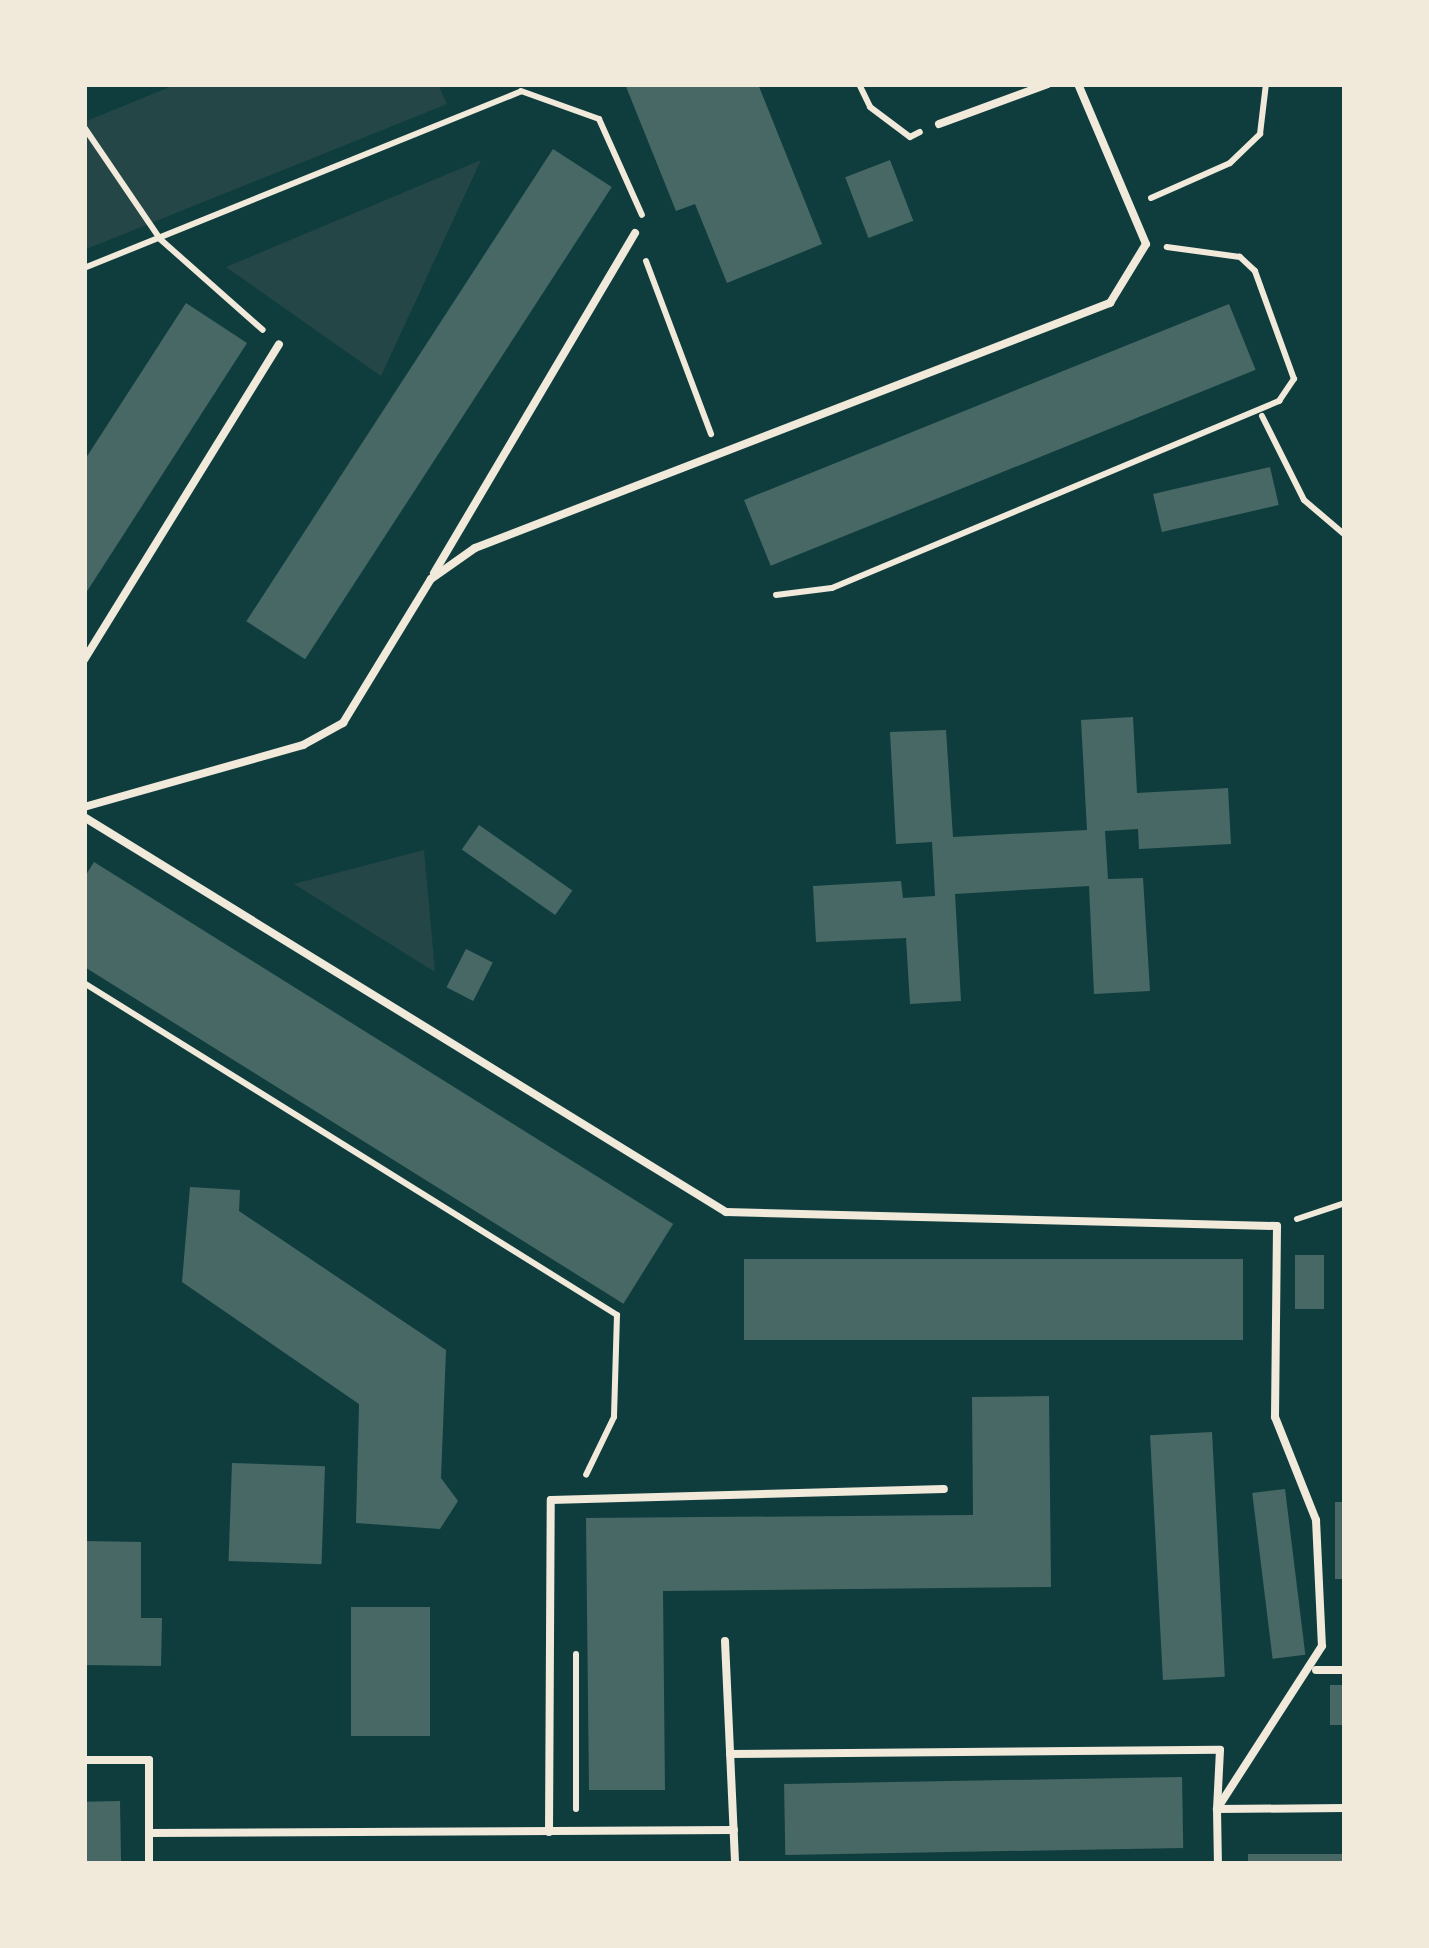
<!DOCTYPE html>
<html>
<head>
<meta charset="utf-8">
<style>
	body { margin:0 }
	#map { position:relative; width:1429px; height:1948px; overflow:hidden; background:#0f3d3e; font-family:"Roboto Condensed",sans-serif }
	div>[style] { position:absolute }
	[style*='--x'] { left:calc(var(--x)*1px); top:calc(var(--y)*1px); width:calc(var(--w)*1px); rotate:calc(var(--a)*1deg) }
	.green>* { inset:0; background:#244646 }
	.building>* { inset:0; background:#486865; transform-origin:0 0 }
	.path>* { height:6px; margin:-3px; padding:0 3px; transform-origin:3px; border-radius:3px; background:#f1e9da }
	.service>* { height:8px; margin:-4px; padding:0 4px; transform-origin:4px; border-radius:4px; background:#f1e9da }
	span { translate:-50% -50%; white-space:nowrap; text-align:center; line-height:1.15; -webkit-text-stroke:12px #f1e9da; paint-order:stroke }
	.frame { position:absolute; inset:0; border:87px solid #f1e9da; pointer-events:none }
</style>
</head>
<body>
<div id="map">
	<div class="green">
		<i style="clip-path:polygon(177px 84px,438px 84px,447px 104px,84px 250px,84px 122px)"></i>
		<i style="clip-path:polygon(481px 160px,381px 376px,226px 267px)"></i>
		<i style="clip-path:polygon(424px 850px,435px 972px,294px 884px)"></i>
	</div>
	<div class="building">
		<i style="clip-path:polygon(625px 84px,758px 84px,822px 244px,727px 283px,695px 204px,676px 211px)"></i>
		<i style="left:553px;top:149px;width:70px;height:563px;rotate:33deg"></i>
		<i style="left:890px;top:160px;width:65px;height:48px;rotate:69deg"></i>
		<i style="clip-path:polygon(186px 303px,247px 343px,84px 596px,84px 461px)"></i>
		<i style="left:1229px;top:304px;width:71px;height:523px;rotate:68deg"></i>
		<i style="left:1270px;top:467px;width:39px;height:120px;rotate:77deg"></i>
		<i style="clip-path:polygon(1133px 717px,1137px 793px,1228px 788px,1231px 844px,1139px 849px,1138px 829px,1105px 831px,1108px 879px,1143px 878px,1150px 991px,1094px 994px,1089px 886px,955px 894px,961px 1001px,910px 1004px,906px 938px,816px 942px,813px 886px,901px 881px,903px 898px,935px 896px,932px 842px,896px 844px,890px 732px,946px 730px,953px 837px,1087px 830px,1081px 720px)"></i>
		<i style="left:479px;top:825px;width:114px;height:30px;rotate:35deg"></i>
		<i style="left:94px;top:862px;width:683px;height:94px;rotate:32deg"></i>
		<i style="left:466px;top:949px;width:30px;height:43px;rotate:27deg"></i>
		<i style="clip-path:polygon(190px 1187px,240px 1190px,239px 1211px,446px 1350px,441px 1478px,458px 1501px,440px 1529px,356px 1523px,359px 1404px,182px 1282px)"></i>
		<i style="left:1295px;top:1255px;width:29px;height:54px"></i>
		<i style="left:744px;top:1259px;width:499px;height:81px"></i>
		<i style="clip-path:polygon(1049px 1396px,1051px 1587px,663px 1591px,665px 1790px,589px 1790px,586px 1518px,973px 1515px,972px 1397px)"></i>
		<i style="left:1212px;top:1432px;width:245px;height:62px;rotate:87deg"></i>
		<i style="left:232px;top:1463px;width:93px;height:98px;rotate:2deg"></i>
		<i style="left:1285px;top:1489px;width:167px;height:33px;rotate:83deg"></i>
		<i style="left:1335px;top:1502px;width:10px;height:77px"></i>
		<i style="clip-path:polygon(84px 1541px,141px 1542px,141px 1618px,162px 1618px,161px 1666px,84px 1665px)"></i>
		<i style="left:351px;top:1607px;width:79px;height:129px"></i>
		<i style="left:1330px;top:1685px;width:15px;height:40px"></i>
		<i style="left:1182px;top:1777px;width:71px;height:398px;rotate:89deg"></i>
		<i style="left:120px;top:1801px;width:63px;height:36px;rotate:89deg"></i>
		<i style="left:1248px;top:1854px;width:97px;height:10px"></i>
	</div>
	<div class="path">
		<i style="--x:859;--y:84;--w:25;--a:64"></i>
		<i style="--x:870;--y:107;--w:50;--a:36.9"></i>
		<i style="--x:910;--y:137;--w:11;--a:-27"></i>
		<i style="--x:84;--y:127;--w:135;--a:55.8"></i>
		<i style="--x:160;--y:239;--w:137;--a:41.5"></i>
		<i style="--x:1151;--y:198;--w:86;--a:-23.9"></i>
		<i style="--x:1230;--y:163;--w:42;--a:-44"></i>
		<i style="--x:1260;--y:134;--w:50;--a:-83.2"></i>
		<i style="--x:646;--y:261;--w:185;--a:69.4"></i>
		<i style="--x:84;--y:268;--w:471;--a:-22"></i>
		<i style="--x:521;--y:91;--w:83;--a:19.7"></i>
		<i style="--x:599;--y:119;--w:105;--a:65.9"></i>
		<i style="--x:1262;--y:416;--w:94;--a:63.4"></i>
		<i style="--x:1304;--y:500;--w:54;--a:40.5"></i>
		<i style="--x:776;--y:595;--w:56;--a:-7.1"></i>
		<i style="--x:832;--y:588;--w:485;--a:-22.7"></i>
		<i style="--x:1279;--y:401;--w:27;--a:-56"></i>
		<i style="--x:1294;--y:379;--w:115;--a:-109.9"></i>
		<i style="--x:1255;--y:271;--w:21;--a:-137"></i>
		<i style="--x:1240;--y:257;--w:74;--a:-172.2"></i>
		<i style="--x:84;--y:983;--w:628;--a:31.92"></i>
		<i style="--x:617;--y:1315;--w:102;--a:91.7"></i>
		<i style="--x:614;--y:1417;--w:64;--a:115.8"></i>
		<i style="--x:1297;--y:1219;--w:51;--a:-18.4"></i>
		<i style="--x:576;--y:1654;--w:155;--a:90"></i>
	</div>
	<div class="service">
		<i style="--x:939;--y:124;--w:116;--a:-20.2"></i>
		<i style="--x:434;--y:573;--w:395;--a:-59.4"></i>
		<i style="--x:84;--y:660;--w:371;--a:-58.3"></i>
		<i style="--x:84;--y:807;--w:228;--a:-15.8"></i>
		<i style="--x:303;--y:745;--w:46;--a:-28.8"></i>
		<i style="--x:343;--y:723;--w:169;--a:-58.6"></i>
		<i style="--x:431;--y:579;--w:54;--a:-35.2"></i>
		<i style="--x:475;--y:548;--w:681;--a:-21.1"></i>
		<i style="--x:1110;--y:303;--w:69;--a:-58.6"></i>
		<i style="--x:1146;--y:244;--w:174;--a:-113"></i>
		<i style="--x:84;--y:817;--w:754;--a:31.6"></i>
		<i style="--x:726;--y:1212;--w:551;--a:1.46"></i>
		<i style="--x:1277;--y:1226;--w:191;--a:90.6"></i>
		<i style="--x:1275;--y:1417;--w:111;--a:68.3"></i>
		<i style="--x:1316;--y:1520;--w:126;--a:87.3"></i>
		<i style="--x:1322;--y:1646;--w:194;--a:122.8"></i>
		<i style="--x:1217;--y:1809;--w:55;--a:89"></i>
		<i style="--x:725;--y:1641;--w:223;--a:87.4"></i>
		<i style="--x:1316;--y:1670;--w:29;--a:0"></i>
		<i style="--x:730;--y:1754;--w:490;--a:-0.5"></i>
		<i style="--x:1220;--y:1750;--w:59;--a:92.9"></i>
		<i style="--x:1217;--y:1809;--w:128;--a:-0.4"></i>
		<i style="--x:84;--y:1760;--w:65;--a:0"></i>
		<i style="--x:149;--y:1760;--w:104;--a:90"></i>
		<i style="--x:549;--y:1832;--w:332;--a:-89.7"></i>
		<i style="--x:551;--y:1500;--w:393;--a:-1.6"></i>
		<i style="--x:149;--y:1833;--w:585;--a:-0.29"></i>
	</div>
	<div class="frame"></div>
</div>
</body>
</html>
